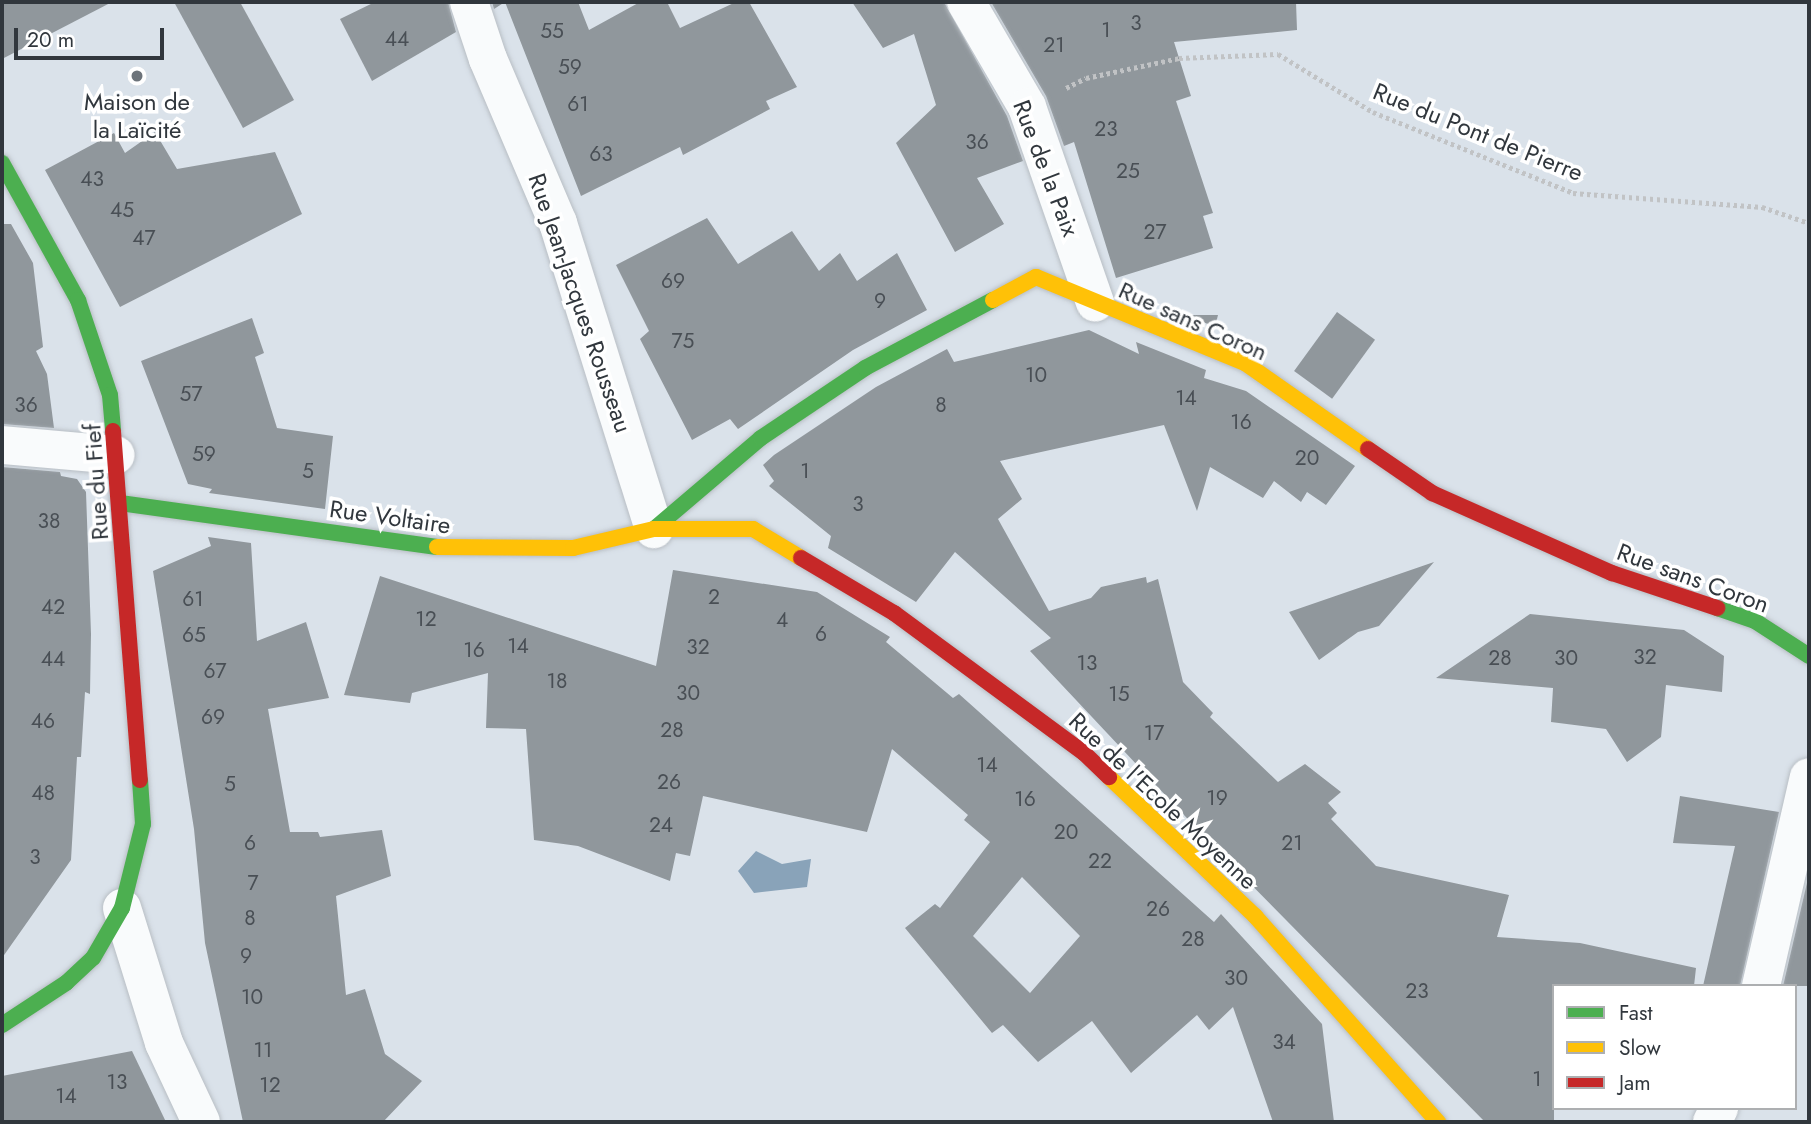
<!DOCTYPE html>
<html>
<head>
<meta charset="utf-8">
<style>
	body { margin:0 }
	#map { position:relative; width:1811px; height:1124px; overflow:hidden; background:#dae2ea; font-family:Jost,sans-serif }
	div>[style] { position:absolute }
	.water>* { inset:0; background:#89a3b9 }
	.building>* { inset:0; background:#90979c; transform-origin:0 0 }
	.path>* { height:4.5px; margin-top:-2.25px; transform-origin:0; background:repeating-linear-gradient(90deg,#c1c3c5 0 3.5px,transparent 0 7px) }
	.roads { filter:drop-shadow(0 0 2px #b8bec4) drop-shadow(0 0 2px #b8bec4) }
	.street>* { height:38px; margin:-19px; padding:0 19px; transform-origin:19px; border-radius:19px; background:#f9fbfc }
	.fast>* { height:16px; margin:-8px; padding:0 8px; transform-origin:8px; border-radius:8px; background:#4caf50 }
	.slow>* { height:16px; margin:-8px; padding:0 8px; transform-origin:8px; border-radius:8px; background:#ffc107 }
	.jam>* { height:16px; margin:-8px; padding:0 8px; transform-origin:8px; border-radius:8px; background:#c62828 }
	.dots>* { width:19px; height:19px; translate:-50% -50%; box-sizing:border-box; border:4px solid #fff; border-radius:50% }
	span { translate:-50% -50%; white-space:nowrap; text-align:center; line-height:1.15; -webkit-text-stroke:7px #fff; paint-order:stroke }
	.number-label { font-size:21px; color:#494f55 }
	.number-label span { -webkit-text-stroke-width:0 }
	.poi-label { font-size:24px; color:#31373d }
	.street-label { font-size:24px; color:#31373d }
	.frame { position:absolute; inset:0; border:4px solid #31373d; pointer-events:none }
	.legend { position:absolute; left:1552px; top:984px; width:245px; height:126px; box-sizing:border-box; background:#fff; border:2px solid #adafb1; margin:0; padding:9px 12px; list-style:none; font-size:21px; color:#31373d }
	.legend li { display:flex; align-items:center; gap:14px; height:35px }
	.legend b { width:35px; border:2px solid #adafb1 }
	.scale { position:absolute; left:14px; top:28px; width:150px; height:32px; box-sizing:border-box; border:4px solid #31373d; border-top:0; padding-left:9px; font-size:21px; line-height:24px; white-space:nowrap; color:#31373d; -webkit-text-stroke:5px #fff; paint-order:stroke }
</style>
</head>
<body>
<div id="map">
	<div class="water">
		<i style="clip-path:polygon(756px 851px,782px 864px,811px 859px,807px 887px,754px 893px,738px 871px)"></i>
	</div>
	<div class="building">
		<i style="clip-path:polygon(2px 2px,112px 2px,2px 59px)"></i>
		<i style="clip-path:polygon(174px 2px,240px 2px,294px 100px,243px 128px)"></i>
		<i style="clip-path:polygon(375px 2px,448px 2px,456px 32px,372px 81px,340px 19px)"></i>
		<i style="clip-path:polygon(492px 2px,578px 2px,589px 30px,640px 2px,667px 2px,680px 28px,736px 2px,749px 2px,797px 87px,766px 101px,770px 109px,683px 155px,680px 147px,581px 196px,505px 2px,494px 9px)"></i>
		<i style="clip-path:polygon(852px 2px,944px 2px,1007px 116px,1023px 161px,977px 178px,1004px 224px,955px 252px,896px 143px,936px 105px,914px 34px,883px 48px)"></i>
		<i style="clip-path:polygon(991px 2px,1296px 2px,1297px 30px,1174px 42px,1191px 96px,1176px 101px,1213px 213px,1203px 216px,1213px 248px,1116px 278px,1074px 142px,1064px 146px,1046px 96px)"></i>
		<i style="clip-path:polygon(155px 132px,177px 169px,275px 152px,302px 214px,120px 307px,45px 170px,114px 133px,125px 153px)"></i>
		<i style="clip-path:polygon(707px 218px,738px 264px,792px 231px,819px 271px,840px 253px,857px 281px,897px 253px,927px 310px,853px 350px,738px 429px,730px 419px,692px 440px,640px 339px,649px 331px,616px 265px)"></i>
		<i style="clip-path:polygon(2px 224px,11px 224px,33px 263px,43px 347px,36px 351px,47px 374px,54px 428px,2px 424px)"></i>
		<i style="left:1337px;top:312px;width:47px;height:73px;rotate:36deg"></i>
		<i style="clip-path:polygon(1186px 315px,1218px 315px,1215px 327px)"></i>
		<i style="clip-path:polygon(252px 318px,264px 353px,255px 357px,277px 428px,333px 436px,325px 509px,209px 493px,212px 489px,188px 484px,141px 361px)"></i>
		<i style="clip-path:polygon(1089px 330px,1139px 354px,1136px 342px,1206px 370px,1204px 378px,1246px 391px,1355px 466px,1326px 505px,1307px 492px,1301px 502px,1274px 481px,1263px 498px,1210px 467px,1197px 511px,1164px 425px,1000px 461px,1022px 499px,998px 519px,1049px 611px,1091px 598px,1101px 587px,1146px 577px,1147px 583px,1158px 579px,1183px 682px,1213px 713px,1210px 717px,1278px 782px,1305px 764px,1341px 792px,1328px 803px,1337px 813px,1331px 819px,1376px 866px,1509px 895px,1497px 937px,1580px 943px,1696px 968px,1694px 986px,1554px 986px,1554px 1122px,1485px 1122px,1215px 848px,1030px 651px,1051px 638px,955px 552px,916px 602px,828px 548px,831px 536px,769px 486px,774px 481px,763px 465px,774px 455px,876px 387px,947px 349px,954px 362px)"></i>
		<i style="clip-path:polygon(2px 467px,60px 472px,61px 476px,77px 479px,86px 492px,91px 634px,90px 694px,85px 692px,81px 757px,77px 757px,71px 860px,2px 958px)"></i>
		<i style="clip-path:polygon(208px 537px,251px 543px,257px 641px,306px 622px,329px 698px,268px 709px,290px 832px,318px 832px,320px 837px,382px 830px,391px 876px,336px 896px,346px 995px,365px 989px,385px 1054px,422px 1081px,383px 1122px,243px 1122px,205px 943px,194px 829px,153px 571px,211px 546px)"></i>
		<i style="clip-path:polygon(1434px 562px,1379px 626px,1358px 632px,1319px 660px,1289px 612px)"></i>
		<i style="clip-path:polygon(evenodd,673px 570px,817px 592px,890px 637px,886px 642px,953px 698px,959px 694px,1214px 922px,1221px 914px,1322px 1024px,1334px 1122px,1273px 1122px,1233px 1007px,1209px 1030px,1197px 1015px,1131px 1073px,1092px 1021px,1038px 1062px,1003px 1025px,992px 1033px,905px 928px,935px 904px,940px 908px,990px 842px,964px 820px,968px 815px,892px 749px,867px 832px,703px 796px,690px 856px,676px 853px,670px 881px,578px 846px,534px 840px,526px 729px,486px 728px,488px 673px,412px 693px,410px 703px,344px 695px,380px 576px,656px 666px,673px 570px,1022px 877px,1080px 936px,1030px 993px,973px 936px,1022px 877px)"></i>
		<i style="clip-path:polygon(1530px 614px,1684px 630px,1724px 656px,1722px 692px,1666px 685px,1661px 737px,1627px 762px,1606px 729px,1551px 722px,1553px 688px,1436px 678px)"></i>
		<i style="clip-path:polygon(1680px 796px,1779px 812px,1740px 986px,1703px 986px,1735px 846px,1673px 843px)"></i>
		<i style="clip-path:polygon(1809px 874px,1809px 986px,1783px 986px)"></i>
		<i style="clip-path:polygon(132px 1051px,166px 1122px,2px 1122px,2px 1076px)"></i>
	</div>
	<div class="path">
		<i style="left:1066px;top:88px;width:22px;rotate:-27deg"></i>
		<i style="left:1086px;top:78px;width:95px;rotate:-12.1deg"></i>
		<i style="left:1179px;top:58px;width:99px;rotate:-2.3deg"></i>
		<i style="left:1278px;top:54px;width:111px;rotate:31.4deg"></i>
		<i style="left:1373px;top:112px;width:216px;rotate:22deg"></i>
		<i style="left:1573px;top:193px;width:190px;rotate:4.2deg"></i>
		<i style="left:1762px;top:207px;width:50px;rotate:18.8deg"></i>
	</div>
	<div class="roads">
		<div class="street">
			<i style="left:469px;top:2px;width:60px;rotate:71.6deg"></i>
			<i style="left:488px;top:59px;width:178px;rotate:66.9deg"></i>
			<i style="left:558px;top:223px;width:321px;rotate:72.6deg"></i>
			<i style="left:966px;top:2px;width:121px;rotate:59.8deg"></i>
			<i style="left:1027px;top:107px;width:207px;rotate:70.8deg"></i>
			<i style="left:2px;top:445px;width:114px;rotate:5deg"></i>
			<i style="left:122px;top:908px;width:141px;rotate:72.7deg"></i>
			<i style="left:164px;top:1043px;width:87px;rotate:64.9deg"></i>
			<i style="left:1761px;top:986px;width:214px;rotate:-77.1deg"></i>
			<i style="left:1712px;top:1122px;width:16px;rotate:-63deg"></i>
		</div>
		<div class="fast">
			<i style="left:2px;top:163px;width:157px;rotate:61deg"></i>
			<i style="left:78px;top:300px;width:100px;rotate:71.4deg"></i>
			<i style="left:110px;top:395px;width:36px;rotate:85deg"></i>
			<i style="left:120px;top:503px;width:320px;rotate:7.9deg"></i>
			<i style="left:654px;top:529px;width:140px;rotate:-40.4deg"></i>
			<i style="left:761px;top:438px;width:125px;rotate:-33.9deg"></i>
			<i style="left:865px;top:368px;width:145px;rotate:-28deg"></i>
			<i style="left:1717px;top:608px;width:40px;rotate:18.9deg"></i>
			<i style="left:1755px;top:621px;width:64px;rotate:32.9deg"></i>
			<i style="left:2px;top:1025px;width:77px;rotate:-33.3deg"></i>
			<i style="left:66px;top:983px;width:37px;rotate:-43deg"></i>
			<i style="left:93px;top:958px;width:58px;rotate:-59.9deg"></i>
			<i style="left:122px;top:908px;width:87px;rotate:-76deg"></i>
			<i style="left:143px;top:824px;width:44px;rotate:-93.9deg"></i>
		</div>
		<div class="slow">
			<i style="left:993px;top:300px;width:49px;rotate:-28.1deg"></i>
			<i style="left:1036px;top:277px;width:226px;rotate:22.4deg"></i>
			<i style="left:1245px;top:363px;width:150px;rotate:35deg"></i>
			<i style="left:437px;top:547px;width:136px;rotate:0.4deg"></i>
			<i style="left:573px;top:548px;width:83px;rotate:-13.2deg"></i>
			<i style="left:654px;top:529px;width:99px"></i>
			<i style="left:753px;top:529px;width:56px;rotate:31.1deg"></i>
			<i style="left:1109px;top:777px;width:202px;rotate:43.6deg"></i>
			<i style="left:1255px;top:916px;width:276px;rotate:48.4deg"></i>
		</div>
		<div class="jam">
			<i style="left:113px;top:431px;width:350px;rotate:85.6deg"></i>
			<i style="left:1368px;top:449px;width:78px;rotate:34.5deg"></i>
			<i style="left:1432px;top:493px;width:197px;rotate:24deg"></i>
			<i style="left:1612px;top:573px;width:111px;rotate:18.4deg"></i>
			<i style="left:801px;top:558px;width:108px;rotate:30.6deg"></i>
			<i style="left:894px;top:613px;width:236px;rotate:36.4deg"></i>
			<i style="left:1084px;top:753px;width:35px;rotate:44deg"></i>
		</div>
	</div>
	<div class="dots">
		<i style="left:137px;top:76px;background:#6c737a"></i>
	</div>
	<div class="number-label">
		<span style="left:1136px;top:23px">3</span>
		<span style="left:1106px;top:30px">1</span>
		<span style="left:552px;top:31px">55</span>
		<span style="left:397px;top:39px">44</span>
		<span style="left:1054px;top:45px">21</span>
		<span style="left:570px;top:67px">59</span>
		<span style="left:578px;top:104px">61</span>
		<span style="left:1106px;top:129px">23</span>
		<span style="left:977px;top:142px">36</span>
		<span style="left:601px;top:154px">63</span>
		<span style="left:1128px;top:171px">25</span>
		<span style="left:92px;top:179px">43</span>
		<span style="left:122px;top:210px">45</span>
		<span style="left:1155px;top:232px">27</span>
		<span style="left:144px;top:238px">47</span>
		<span style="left:673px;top:281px">69</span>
		<span style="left:880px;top:301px">9</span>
		<span style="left:683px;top:341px">75</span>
		<span style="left:1036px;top:375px">10</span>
		<span style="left:191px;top:394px">57</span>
		<span style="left:1186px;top:398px">14</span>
		<span style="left:26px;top:405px">36</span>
		<span style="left:941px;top:405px">8</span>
		<span style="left:1241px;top:422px">16</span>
		<span style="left:204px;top:454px">59</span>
		<span style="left:1307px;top:458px">20</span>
		<span style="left:308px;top:471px">5</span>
		<span style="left:805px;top:471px">1</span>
		<span style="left:858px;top:504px">3</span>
		<span style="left:49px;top:521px">38</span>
		<span style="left:714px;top:597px">2</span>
		<span style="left:193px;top:599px">61</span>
		<span style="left:53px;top:607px">42</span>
		<span style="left:426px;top:619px">12</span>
		<span style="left:782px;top:620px">4</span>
		<span style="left:821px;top:634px">6</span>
		<span style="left:194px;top:635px">65</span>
		<span style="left:518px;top:646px">14</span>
		<span style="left:698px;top:647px">32</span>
		<span style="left:474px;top:650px">16</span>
		<span style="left:1645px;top:657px">32</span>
		<span style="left:1500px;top:658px">28</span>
		<span style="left:1566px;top:658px">30</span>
		<span style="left:53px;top:659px">44</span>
		<span style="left:1087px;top:663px">13</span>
		<span style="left:215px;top:671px">67</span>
		<span style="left:557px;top:681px">18</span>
		<span style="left:688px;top:693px">30</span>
		<span style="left:1119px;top:694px">15</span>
		<span style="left:213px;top:717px">69</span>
		<span style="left:43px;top:721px">46</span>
		<span style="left:672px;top:730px">28</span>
		<span style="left:1154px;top:733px">17</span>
		<span style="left:987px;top:765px">14</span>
		<span style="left:669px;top:782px">26</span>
		<span style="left:230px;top:784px">5</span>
		<span style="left:43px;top:793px">48</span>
		<span style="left:1217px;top:798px">19</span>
		<span style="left:1025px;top:799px">16</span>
		<span style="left:661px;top:825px">24</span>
		<span style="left:1066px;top:832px">20</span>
		<span style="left:250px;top:843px">6</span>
		<span style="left:1292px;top:843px">21</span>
		<span style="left:35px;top:857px">3</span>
		<span style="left:1100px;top:861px">22</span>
		<span style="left:253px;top:883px">7</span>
		<span style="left:1158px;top:909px">26</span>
		<span style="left:250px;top:918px">8</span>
		<span style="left:1193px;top:939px">28</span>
		<span style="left:246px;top:956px">9</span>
		<span style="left:1236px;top:978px">30</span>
		<span style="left:1417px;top:991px">23</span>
		<span style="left:252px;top:997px">10</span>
		<span style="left:1284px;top:1042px">34</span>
		<span style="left:263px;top:1050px">11</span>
		<span style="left:1537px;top:1079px">1</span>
		<span style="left:117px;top:1082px">13</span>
		<span style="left:270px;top:1085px">12</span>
		<span style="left:66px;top:1096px">14</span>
	</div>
	<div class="poi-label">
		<span style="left:137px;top:116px">Maison de<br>la Laïcité</span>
	</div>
	<div class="street-label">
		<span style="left:1478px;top:132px;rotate:22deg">Rue du Pont de Pierre</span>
		<span style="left:1046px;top:168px;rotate:69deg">Rue de la Paix</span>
		<span style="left:580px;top:303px;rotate:71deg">Rue Jean-Jacques Rousseau</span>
		<span style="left:1193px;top:321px;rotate:24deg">Rue sans Coron</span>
		<span style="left:96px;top:482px;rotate:-94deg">Rue du Fief</span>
		<span style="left:390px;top:517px;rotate:8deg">Rue Voltaire</span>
		<span style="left:1693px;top:578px;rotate:20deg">Rue sans Coron</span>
		<span style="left:1163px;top:801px;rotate:43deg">Rue de l'Ecole Moyenne</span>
	</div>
	<div class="frame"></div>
	<ul class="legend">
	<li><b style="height:9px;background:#4caf50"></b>Fast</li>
	<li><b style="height:9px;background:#ffc107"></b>Slow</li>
	<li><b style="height:9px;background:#c62828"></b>Jam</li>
	</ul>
	<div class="scale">20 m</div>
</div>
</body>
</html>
